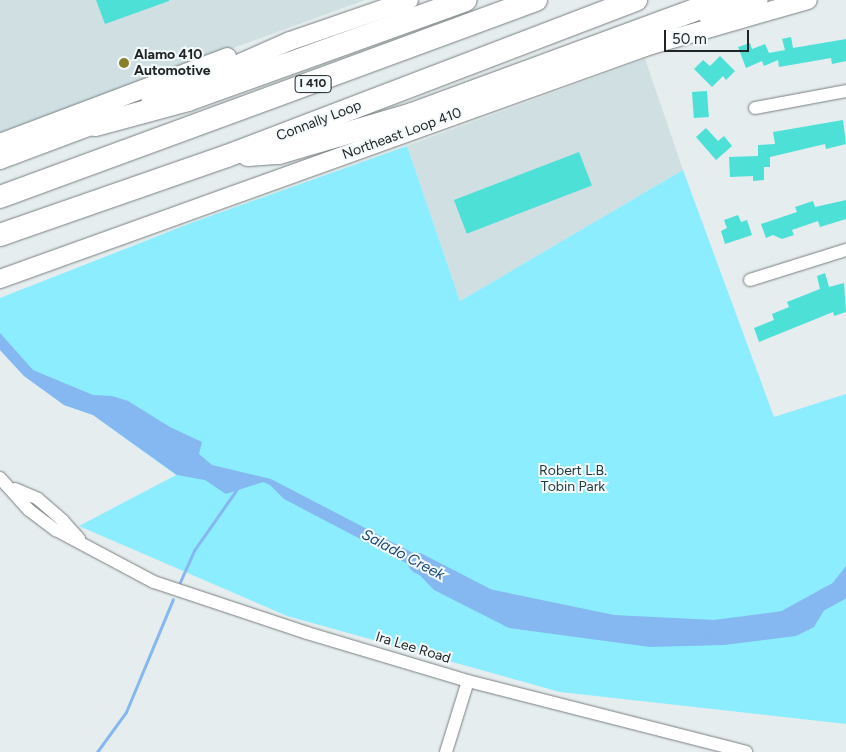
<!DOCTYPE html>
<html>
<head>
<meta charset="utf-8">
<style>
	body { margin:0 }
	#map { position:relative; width:846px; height:752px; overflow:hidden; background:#e5edee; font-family:Figtree,sans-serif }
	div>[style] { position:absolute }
	.built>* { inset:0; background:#cfdfe2 }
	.green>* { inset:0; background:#8cedff }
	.water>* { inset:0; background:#85b7f1 }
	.stream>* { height:3px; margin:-1.5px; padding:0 1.5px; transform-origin:1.5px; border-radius:1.5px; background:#85b7f1 }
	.river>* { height:20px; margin:-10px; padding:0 10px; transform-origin:10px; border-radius:10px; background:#85b7f1 }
	.building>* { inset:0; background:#4ce0d7; transform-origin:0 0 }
	.roads { filter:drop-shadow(0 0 1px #787f80) drop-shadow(0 0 1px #787f80) }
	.minor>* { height:12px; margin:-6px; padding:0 6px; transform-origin:6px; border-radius:6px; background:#fff }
	.secondary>* { height:18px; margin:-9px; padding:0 9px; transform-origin:9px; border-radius:9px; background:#fff }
	.motorway>* { height:22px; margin:-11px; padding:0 11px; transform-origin:11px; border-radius:11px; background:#fff }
	.dots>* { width:14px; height:14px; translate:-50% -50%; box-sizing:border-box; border:2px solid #f3fafb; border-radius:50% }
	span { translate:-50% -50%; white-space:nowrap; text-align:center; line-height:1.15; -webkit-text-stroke:4px #f3fafb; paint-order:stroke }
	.shield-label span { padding:1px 4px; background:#f3fafb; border:1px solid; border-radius:4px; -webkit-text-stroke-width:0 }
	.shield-label { font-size:12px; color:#212424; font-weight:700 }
	.poi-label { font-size:14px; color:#212424; font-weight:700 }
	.left { translate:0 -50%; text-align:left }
	.street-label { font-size:14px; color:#212424 }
	.park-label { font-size:14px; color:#223a3e }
	.water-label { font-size:15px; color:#194573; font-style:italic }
	.scale { position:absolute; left:664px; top:30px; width:85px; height:22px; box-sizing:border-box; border:2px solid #212424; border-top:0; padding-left:6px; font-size:15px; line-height:18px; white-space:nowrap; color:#212424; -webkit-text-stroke:4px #f3fafb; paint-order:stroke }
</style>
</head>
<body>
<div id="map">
	<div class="built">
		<i style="clip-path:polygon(0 0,365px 0,0 133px)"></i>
		<i style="clip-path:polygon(645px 59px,683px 170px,460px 301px,407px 146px)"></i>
	</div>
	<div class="green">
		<i style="clip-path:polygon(407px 146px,460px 301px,683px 170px,774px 417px,846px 394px,846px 724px,560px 692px,287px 616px,79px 526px,176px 475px,93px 415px,64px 405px,24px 376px,0 350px,0 298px,191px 223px)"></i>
	</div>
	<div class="water">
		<i style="clip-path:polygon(0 333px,33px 370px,93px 395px,112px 396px,128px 401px,170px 427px,202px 442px,199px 454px,212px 465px,271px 479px,415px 554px,475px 598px,528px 615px,574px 622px,607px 619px,677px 632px,703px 632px,789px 625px,805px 616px,812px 599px,820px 590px,832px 584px,846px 566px,846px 594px,841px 593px,837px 602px,826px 607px,814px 627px,796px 636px,724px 645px,650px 647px,509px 628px,434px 590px,410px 565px,284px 499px,270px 485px,263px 482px,226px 494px,205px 480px,177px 475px,93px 415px,64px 405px,24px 376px,0 350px)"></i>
	</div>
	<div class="stream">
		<i style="left:180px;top:582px;width:36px;rotate:-66deg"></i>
		<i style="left:195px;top:549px;width:73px;rotate:-55deg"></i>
		<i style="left:97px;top:752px;width:49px;rotate:-54.1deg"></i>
		<i style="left:126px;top:712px;width:122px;rotate:-67.4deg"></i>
	</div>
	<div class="river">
		<i style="left:418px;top:563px;width:79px;rotate:27.2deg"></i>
		<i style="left:488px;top:599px;width:128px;rotate:11.7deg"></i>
		<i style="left:613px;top:625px;width:102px;rotate:2.8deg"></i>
		<i style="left:715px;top:630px;width:70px;rotate:-7.4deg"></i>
		<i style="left:784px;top:621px;width:71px;rotate:-28.7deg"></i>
	</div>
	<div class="building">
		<i style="clip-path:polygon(96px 0,169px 0,169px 1px,105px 24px)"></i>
		<i style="clip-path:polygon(791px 37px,793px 48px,846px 39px,846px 61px,832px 64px,831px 58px,779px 67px,778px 60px,764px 66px,762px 61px,746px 68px,738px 47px,750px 43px,752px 49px,765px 44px,769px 53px,785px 50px,782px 39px)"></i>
		<i style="clip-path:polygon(720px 56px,735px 71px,726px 80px,723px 76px,712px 87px,694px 69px,703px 60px,710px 66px)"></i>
		<i style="left:707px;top:91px;width:26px;height:15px;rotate:86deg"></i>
		<i style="clip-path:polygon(843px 120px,846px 144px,826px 149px,825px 144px,770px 157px,770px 167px,764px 167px,764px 180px,753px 181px,753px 176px,730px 177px,729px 157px,758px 156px,758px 145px,775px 144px,773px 132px)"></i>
		<i style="clip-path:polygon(706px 128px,718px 141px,724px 136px,732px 146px,716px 160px,696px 137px)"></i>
		<i style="left:579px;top:152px;width:36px;height:134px;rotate:69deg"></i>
		<i style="clip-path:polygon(846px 200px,846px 219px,820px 227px,818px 221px,792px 230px,794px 235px,782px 239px,773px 235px,766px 238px,761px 224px,797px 212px,795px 207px,813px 201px,815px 207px)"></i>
		<i style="clip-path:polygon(738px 215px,741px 222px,747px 220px,752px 235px,725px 244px,721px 231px,727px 228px,724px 220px)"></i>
		<i style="clip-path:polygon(825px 273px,829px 287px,844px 283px,846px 312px,834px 316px,833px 312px,759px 342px,754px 328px,774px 320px,772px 314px,789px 307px,787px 302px,820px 289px,817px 276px)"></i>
	</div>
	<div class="roads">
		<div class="minor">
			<i style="left:755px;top:108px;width:93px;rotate:-10.6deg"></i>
			<i style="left:750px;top:280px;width:101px;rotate:-17.4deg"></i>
			<i style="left:0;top:478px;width:43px;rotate:47.8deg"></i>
			<i style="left:29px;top:510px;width:34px;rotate:37deg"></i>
			<i style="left:56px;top:530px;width:111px;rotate:28deg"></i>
			<i style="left:154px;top:582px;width:161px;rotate:18.4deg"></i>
			<i style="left:307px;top:633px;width:168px;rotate:16.6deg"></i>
			<i style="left:468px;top:681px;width:287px;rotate:14.3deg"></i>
			<i style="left:15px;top:489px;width:25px;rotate:23deg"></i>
			<i style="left:38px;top:499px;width:33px;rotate:41deg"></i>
			<i style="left:63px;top:521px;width:24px;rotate:48deg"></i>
			<i style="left:446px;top:752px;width:74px;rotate:-72.8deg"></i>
		</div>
		<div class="secondary">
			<i style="left:150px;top:103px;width:153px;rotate:-23.9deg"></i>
			<i style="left:290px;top:41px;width:126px;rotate:-19deg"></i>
			<i style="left:0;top:143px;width:243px;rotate:-20.7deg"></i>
			<i style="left:0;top:160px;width:114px;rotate:-20.5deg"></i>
			<i style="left:0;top:279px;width:692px;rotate:-19.77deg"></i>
			<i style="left:651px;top:45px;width:163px;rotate:-16deg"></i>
		</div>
		<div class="motorway">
			<i style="left:707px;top:12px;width:51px;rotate:-13.5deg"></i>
			<i style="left:95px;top:125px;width:96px;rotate:-15deg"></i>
			<i style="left:188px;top:100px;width:295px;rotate:-19.8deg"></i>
			<i style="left:248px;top:155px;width:31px;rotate:-4deg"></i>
			<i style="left:279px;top:153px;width:139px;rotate:-16.3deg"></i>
			<i style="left:412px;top:114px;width:330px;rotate:-20.2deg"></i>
			<i style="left:0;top:197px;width:571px;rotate:-20.18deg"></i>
			<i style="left:0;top:235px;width:240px;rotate:-19.2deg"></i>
			<i style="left:227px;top:156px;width:438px;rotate:-20.9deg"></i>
		</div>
	</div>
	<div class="dots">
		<i style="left:124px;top:63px;background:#888028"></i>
	</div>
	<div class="shield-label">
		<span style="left:313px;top:84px">I 410</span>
	</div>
	<div class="poi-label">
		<span class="left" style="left:134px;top:63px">Alamo 410<br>Automotive</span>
	</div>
	<div class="street-label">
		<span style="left:319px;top:121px;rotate:-21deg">Connally Loop</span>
		<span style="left:402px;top:134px;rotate:-20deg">Northeast Loop 410</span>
		<span style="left:413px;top:648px;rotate:17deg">Ira Lee Road</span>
	</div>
	<div class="park-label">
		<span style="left:573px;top:479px">Robert L.B.<br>Tobin Park</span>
	</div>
	<div class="water-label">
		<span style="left:403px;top:555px;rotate:28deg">Salado Creek</span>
	</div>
	<div class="scale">50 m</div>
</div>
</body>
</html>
